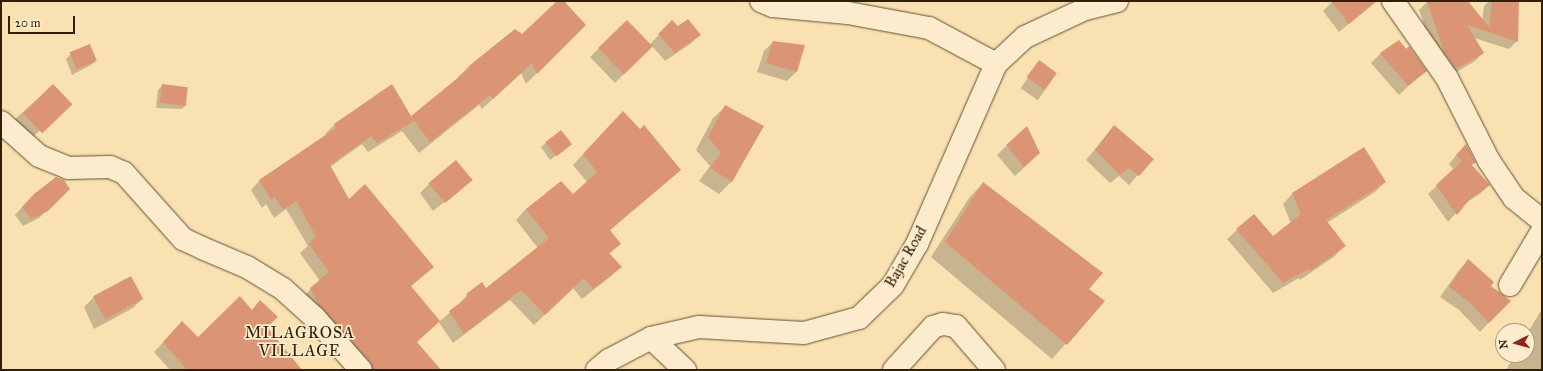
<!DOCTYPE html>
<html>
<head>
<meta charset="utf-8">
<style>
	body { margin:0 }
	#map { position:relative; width:1543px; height:371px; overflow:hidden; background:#fae1b2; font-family:"IM FELL Great Primer",serif }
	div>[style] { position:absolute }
	.shadow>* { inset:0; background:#0003; transform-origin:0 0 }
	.building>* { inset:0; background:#dc9574; transform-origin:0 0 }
	.roads { filter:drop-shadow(0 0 1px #645031) drop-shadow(0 0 1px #645031) }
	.street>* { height:22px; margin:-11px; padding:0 11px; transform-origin:11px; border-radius:11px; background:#fceccd }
	.secondary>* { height:22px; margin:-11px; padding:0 11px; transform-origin:11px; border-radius:11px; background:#fceccd }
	span { translate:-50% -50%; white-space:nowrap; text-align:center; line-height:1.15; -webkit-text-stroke:3.5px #fceccd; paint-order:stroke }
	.street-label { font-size:15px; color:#322006 }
	.neighbourhood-label { font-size:16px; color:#322006; letter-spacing:1px }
	.frame { position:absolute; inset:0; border:2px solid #322006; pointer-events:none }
	.north { position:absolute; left:1495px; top:323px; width:40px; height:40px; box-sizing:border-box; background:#fceccd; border:1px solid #ab9a7d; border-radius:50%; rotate:264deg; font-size:11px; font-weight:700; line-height:16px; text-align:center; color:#322006 }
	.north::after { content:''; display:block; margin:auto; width:14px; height:18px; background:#8f2418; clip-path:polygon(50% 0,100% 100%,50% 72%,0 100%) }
	.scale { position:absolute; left:8px; top:16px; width:67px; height:18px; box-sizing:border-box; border:2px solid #322006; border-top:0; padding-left:5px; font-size:12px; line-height:14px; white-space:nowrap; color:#322006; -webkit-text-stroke:3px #fceccd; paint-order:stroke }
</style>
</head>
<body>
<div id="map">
	<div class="shadow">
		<i style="clip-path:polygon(559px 1px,563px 1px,585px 25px,526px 84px,521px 73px,482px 109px,479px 105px,419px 153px,402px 131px,368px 152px,362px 144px,330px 167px,349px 200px,432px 267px,410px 287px,439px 322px,457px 306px,467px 295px,486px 289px,538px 248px,516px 220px,526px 209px,573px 196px,587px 182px,573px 165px,612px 123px,680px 170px,609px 231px,620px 244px,609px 254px,620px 267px,610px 277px,582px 299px,573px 288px,534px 325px,510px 300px,453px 343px,438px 321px,416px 342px,436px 370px,361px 370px,302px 297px,320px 281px,300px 253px,308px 246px,286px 209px,274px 218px,266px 204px,262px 208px,251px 190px,259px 181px,326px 135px,325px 134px,334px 125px,391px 86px,410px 118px,459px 79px,458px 77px,469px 66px,515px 30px,522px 35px)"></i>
		<i style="clip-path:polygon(1333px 1px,1376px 1px,1339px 32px,1323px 11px)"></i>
		<i style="clip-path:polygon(1428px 1px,1466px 1px,1482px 21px,1484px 6px,1489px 1px,1518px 1px,1517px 41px,1509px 49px,1474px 38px,1483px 53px,1475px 61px,1448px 77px,1436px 60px,1419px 10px)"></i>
		<i style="clip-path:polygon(627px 21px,650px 44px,672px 22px,678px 27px,700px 35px,690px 44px,665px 61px,652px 46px,615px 83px,590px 57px)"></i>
		<i style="clip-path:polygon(1399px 41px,1425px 70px,1399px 95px,1371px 63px,1380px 54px)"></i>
		<i style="clip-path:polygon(773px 42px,797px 71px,787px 81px,757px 72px,764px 51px)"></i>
		<i style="clip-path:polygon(71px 54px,96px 61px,91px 65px,72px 75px,66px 59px)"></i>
		<i style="left:1039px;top:62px;width:21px;height:32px;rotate:35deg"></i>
		<i style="left:53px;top:85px;width:25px;height:54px;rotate:48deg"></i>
		<i style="clip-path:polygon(163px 85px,187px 104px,182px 109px,156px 108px,158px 90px)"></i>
		<i style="clip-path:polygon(726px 106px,732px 181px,719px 194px,699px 181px,710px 166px,696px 150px,713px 118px)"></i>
		<i style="clip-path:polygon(1114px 126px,1152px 159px,1129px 185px,1119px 176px,1110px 183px,1086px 160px)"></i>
		<i style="clip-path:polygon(561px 131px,566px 148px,550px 160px,541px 147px)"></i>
		<i style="clip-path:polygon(1006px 146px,1030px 162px,1015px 176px,997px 155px)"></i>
		<i style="clip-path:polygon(1458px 153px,1475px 162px,1471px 166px,1489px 185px,1481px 193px,1463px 205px,1448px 222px,1428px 194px,1454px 170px,1449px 164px)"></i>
		<i style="clip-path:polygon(472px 180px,433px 211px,420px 193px,429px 184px)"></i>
		<i style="clip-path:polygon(1385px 182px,1375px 192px,1327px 223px,1344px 246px,1335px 256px,1300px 280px,1299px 278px,1273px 293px,1227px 239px,1237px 230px,1273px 237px,1291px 223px,1283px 204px,1292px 194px)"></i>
		<i style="clip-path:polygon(983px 183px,1088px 289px,1104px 301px,1052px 359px,931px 257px,969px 198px)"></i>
		<i style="clip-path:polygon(69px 189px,39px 218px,23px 226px,15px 215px,26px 203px)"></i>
		<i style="clip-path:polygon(1468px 261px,1490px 286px,1509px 301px,1480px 332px,1459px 310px,1440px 297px,1459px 270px)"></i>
		<i style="clip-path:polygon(130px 277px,142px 299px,133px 308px,94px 329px,84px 307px,93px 298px)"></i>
		<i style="clip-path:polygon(261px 301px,266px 327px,291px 370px,170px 370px,154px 352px,173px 332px,198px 338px,251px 311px)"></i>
		<i style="clip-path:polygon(1542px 309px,1542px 370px,1506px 370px,1515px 355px,1527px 355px,1527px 334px)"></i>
	</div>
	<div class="building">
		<i style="clip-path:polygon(557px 1px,564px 1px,586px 25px,537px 74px,532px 63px,493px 99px,490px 95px,430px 142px,411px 116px,470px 68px,469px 66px,515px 29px,522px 34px)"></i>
		<i style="clip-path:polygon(1331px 1px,1377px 1px,1349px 24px)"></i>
		<i style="clip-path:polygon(1427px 1px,1468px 1px,1489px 27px,1492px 1px,1519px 1px,1518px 42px,1467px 25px,1484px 53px,1456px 69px,1444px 52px)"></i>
		<i style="clip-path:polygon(688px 19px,701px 35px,675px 53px,658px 34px,672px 20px,678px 26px)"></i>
		<i style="left:627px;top:20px;width:37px;height:40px;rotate:46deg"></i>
		<i style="clip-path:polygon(1399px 40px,1406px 49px,1409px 46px,1427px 71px,1408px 86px,1380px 53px)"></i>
		<i style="clip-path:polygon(773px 41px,805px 45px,797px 72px,766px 63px)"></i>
		<i style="left:90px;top:44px;width:18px;height:22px;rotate:68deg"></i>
		<i style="left:1039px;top:60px;width:22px;height:21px;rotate:36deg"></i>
		<i style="left:53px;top:84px;width:28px;height:42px;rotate:46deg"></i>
		<i style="left:162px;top:84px;width:26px;height:19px;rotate:7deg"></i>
		<i style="clip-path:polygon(392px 84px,414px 121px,377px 143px,371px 136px,330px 165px,349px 199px,365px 184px,434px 267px,411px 286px,440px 321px,417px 342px,441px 370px,373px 370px,370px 362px,318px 304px,310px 288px,329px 272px,309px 244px,316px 236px,296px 201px,283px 210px,275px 197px,271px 200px,259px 180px,336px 128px,334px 124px)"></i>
		<i style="clip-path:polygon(725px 105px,764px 126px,732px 182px,710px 168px,721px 153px,708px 137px)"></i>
		<i style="clip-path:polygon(623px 111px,640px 129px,644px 125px,681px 170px,610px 230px,621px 244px,609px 253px,622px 267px,593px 289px,584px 278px,545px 315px,521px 290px,464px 334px,449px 311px,468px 297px,466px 294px,482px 282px,486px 288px,549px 238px,526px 209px,561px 181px,573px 194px,597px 172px,583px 154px)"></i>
		<i style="clip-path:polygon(1114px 125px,1154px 159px,1139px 176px,1129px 168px,1120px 175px,1095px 150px)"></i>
		<i style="clip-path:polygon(1027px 126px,1040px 153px,1024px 167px,1006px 145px)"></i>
		<i style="left:561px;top:130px;width:18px;height:20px;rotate:52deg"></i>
		<i style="clip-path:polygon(1466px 144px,1476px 163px,1471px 164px,1490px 185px,1469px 200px,1457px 215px,1436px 185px,1462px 161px,1456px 155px)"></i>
		<i style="clip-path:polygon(1364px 147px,1386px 182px,1326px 220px,1346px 246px,1310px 271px,1309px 269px,1283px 283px,1236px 229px,1254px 214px,1273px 236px,1301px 214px,1292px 193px)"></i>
		<i style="left:456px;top:160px;width:26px;height:36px;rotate:50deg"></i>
		<i style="clip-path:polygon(56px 177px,64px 180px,70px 189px,48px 211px,31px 219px,22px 207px,34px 194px)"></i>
		<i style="clip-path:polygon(983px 182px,1103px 273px,1089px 289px,1105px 301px,1067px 345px,945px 242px)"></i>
		<i style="clip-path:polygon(1468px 259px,1494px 282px,1491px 286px,1511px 301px,1489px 323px,1468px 301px,1449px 287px)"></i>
		<i style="left:131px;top:276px;width:26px;height:43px;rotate:62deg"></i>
		<i style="clip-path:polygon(240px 296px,252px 310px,260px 300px,278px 317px,267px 327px,302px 370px,187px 370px,163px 342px,182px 321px,198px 337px)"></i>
	</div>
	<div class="roads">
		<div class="street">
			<i style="left:761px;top:1px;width:13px;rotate:23deg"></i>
			<i style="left:773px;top:6px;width:75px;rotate:5.3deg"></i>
			<i style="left:848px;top:13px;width:82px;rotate:10.5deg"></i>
			<i style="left:929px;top:28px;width:76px;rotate:28.2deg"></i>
			<i style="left:1393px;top:1px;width:94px;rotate:55deg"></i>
			<i style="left:1447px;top:78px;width:93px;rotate:63.2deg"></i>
			<i style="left:1489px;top:161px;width:45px;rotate:56deg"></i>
			<i style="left:1514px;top:198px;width:36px;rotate:39deg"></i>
			<i style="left:1px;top:122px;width:51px;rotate:41.8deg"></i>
			<i style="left:39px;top:156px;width:31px;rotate:22deg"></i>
			<i style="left:68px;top:168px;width:42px;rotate:-1.4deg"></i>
			<i style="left:110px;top:167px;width:15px;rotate:23deg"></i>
			<i style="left:124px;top:173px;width:89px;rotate:48.2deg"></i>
			<i style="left:183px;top:239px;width:21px;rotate:25deg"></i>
			<i style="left:202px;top:248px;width:49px;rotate:22.9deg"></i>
			<i style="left:247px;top:267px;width:42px;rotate:31.4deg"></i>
			<i style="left:283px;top:289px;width:43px;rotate:42.2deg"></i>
			<i style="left:315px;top:318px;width:69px;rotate:48.5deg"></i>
			<i style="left:1510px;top:285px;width:63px;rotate:-59.3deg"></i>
			<i style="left:651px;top:338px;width:47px;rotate:43.3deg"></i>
			<i style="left:894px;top:370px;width:58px;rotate:-47.8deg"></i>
			<i style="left:933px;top:327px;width:10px;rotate:-17deg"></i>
			<i style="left:943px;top:324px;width:13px;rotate:9deg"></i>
			<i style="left:956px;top:326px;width:58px;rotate:49.2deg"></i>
		</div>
		<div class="secondary">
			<i style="left:597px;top:370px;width:16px;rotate:-40deg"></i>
			<i style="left:609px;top:360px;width:47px;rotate:-27.6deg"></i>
			<i style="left:651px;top:338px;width:49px;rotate:-12.9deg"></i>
			<i style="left:699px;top:327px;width:105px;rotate:3.3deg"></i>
			<i style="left:804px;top:333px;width:57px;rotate:-15.3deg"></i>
			<i style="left:859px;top:318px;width:47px;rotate:-44.1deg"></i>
			<i style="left:893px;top:285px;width:48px;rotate:-59.7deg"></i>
			<i style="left:917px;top:244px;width:197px;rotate:-66.3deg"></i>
			<i style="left:996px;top:64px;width:40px;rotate:-43deg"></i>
			<i style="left:1025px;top:37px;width:66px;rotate:-25deg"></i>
			<i style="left:1085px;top:9px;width:33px;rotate:-14deg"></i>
		</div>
	</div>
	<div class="street-label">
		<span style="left:906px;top:257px;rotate:-60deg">Bajac Road</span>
	</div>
	<div class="neighbourhood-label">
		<span style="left:300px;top:342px">MILAGROSA<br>VILLAGE</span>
	</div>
	<div class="frame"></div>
	<div class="north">N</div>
	<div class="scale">20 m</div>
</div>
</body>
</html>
